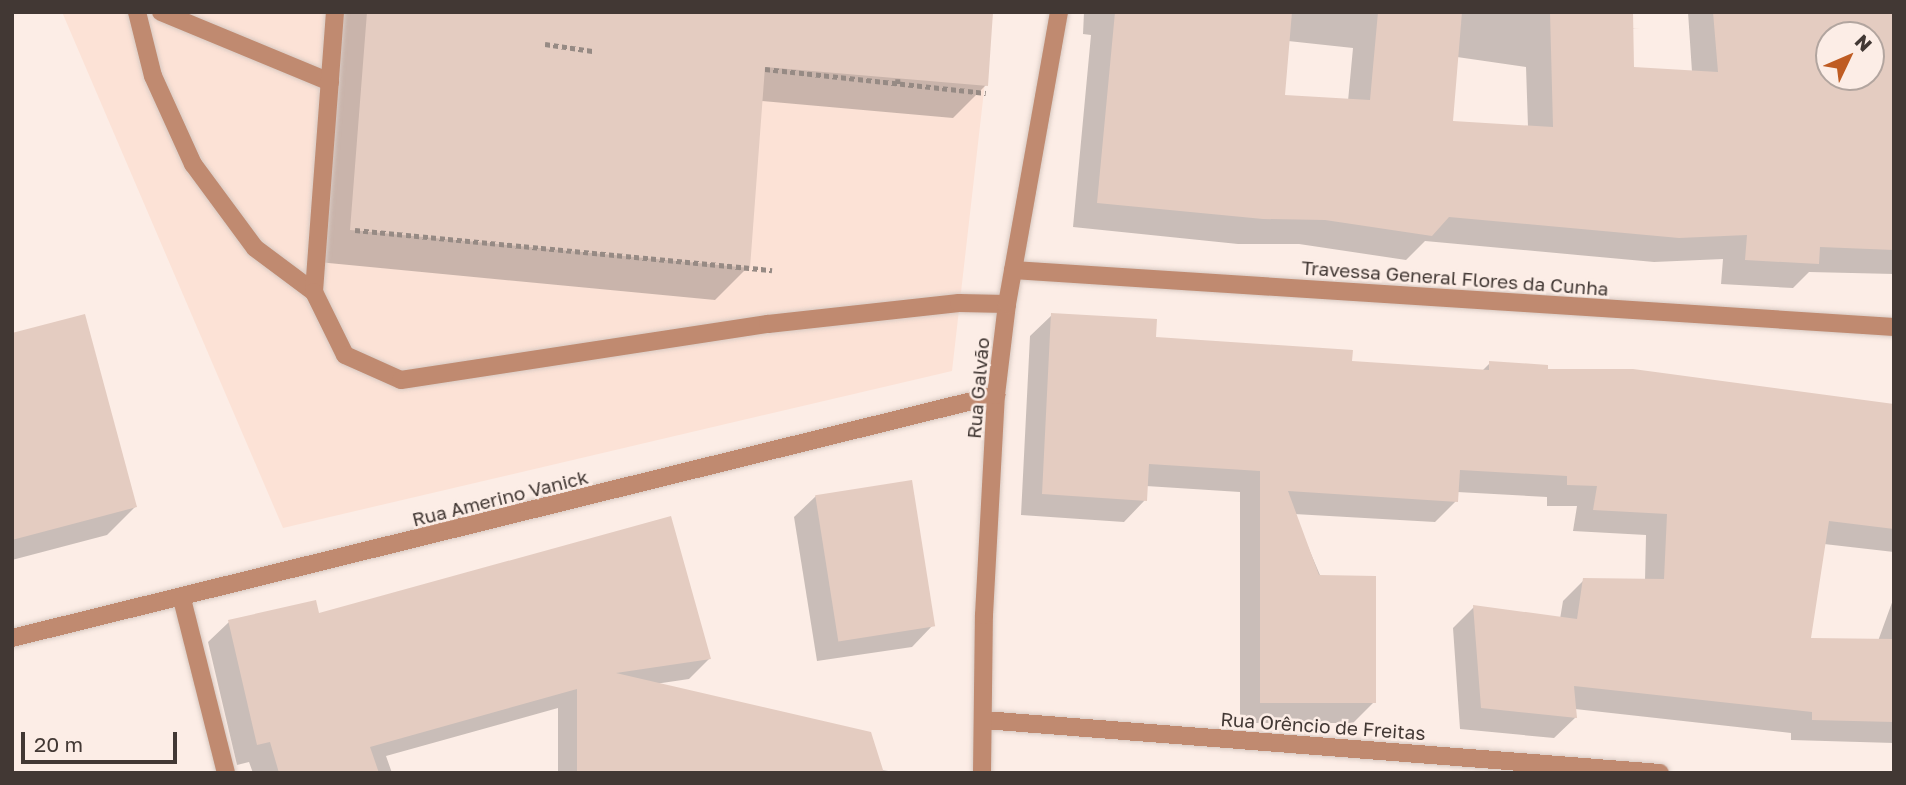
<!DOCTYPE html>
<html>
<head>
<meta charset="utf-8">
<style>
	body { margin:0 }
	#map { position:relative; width:1906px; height:785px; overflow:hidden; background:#fcede6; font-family:"Golos Text",sans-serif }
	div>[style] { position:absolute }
	.built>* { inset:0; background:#fce2d6 }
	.shadow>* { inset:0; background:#0003 }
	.building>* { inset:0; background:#e4ccc1; transform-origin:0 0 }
	.path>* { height:4.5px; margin-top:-2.25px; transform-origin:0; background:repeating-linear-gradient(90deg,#968a84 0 5px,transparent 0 8.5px) }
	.roads { filter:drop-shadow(0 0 2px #d7c9c2) drop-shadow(0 0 2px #d7c9c2) }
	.minor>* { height:18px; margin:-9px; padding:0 9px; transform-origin:9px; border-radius:9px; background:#c08a70 }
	span { translate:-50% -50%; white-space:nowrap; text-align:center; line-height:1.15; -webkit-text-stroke:5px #fcede6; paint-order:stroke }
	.street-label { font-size:19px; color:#423834 }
	.frame { position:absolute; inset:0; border:14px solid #423834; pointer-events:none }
	.north { position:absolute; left:1815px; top:21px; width:70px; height:70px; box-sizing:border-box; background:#fcede6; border:2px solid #b2a59f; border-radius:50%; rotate:46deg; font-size:19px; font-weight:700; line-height:28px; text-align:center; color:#423834 }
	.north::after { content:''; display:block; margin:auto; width:24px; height:32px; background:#bf5c23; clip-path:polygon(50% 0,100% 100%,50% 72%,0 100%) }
	.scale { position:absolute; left:21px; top:732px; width:156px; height:32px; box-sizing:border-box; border:4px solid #423834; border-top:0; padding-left:9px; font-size:21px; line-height:24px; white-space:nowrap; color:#423834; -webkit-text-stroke:5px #fcede6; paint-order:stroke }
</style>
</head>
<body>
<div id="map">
	<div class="built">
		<i style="clip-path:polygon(62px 12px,993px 12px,952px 371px,283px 528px)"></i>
	</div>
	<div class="shadow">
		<i style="clip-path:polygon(337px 12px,991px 12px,986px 85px,953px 118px,761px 101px,748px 267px,715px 300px,318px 262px)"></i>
		<i style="clip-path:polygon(evenodd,1084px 12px,1631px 12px,1632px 69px,1692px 72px,1688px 12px,1894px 12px,1894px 274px,1809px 272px,1793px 288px,1721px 284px,1723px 259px,1654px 262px,1425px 241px,1406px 260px,1299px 244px,1238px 244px,1073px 227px,1091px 35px,1083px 34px,1084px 12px,1829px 35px,1871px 35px,1871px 77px,1829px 77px,1829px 35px,1084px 12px,1288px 41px,1353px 48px,1348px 101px,1284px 97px,1288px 41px,1084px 12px,1457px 57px,1526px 67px,1528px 127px,1451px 122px,1457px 57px)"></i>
		<i style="clip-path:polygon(1052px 315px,1154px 339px,1350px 363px,1482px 371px,1490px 363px,1894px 405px,1894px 552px,1824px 544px,1809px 640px,1878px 641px,1894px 597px,1894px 743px,1791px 740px,1791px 733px,1575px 709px,1576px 717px,1554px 738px,1460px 729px,1453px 628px,1474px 607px,1560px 619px,1563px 601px,1584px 580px,1645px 580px,1646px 535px,1573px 531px,1577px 506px,1547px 506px,1547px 497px,1457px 492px,1456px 501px,1435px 522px,1294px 514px,1374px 702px,1353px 723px,1240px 723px,1240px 492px,1146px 486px,1145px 500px,1124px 522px,1021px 515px,1030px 336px)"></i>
		<i style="clip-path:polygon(12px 335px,135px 507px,107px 535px,12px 560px)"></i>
		<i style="clip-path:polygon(816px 496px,933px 625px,912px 647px,817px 661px,794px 517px)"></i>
		<i style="clip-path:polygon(317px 615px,709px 659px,689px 679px,655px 684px,881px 770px,903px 773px,558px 773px,558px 708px,386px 756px,392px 773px,253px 773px,249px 762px,237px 765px,208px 642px,229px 622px)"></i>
	</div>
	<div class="building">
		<i style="clip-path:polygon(367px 12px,993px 12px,988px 86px,765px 67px,750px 268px,350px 230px)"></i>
		<i style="clip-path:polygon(evenodd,1115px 12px,1292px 12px,1285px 95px,1370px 100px,1378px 12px,1462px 12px,1453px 121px,1553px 127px,1550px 12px,1633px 12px,1634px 67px,1718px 72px,1713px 12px,1894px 12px,1894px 250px,1820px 247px,1819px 264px,1745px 260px,1747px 235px,1679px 238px,1449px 217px,1432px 236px,1325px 220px,1263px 219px,1097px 203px,1115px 12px,1829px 35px,1871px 35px,1871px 77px,1829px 77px,1829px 35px)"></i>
		<i style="clip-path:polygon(1051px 313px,1157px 319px,1156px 337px,1353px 350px,1352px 361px,1489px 370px,1489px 361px,1548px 365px,1548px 369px,1633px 369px,1894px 404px,1894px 529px,1829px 521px,1811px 638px,1894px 639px,1894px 722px,1812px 720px,1812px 712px,1574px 686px,1577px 718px,1481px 708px,1473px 605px,1577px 619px,1583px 578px,1664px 579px,1667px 514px,1593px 510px,1597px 486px,1567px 485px,1567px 476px,1460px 470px,1458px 502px,1288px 491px,1319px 575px,1376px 576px,1376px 703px,1260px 703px,1260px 471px,1149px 464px,1147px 501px,1042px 494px)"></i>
		<i style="clip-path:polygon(85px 314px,137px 507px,12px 540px,12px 333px)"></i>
		<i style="left:912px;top:480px;width:148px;height:98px;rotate:81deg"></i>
		<i style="clip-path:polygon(671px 516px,711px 659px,616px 673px,871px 732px,884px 773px,577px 773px,577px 689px,370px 747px,379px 773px,279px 773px,270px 742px,257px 745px,228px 620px,316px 600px,319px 613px)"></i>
	</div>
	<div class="path">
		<i style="left:545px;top:44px;width:48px;rotate:8.5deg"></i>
		<i style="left:765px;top:69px;width:222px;rotate:6.2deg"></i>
		<i style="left:898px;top:79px;width:7px;rotate:90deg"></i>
		<i style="left:355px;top:230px;width:419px;rotate:5.5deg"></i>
	</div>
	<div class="roads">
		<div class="minor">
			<i style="left:137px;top:12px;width:66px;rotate:76deg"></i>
			<i style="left:153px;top:76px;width:97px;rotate:65.6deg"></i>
			<i style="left:193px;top:164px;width:104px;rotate:53.6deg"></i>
			<i style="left:255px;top:248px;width:74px;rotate:36.7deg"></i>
			<i style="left:161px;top:12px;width:183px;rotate:22.5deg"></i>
			<i style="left:335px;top:12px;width:281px;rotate:94.3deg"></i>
			<i style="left:314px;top:292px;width:70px;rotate:63.8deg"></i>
			<i style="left:345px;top:355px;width:61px;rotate:24.1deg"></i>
			<i style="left:401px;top:380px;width:371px;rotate:-8.7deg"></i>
			<i style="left:768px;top:324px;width:192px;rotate:-6.3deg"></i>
			<i style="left:959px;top:303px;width:48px;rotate:1.2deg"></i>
			<i style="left:1013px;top:270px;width:883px;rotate:3.7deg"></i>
			<i style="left:182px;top:599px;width:179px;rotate:75.8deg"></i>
			<i style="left:12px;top:638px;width:1014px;rotate:-13.87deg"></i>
			<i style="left:984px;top:720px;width:678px;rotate:4.48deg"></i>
			<i style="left:982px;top:773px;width:158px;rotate:-89.3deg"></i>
			<i style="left:984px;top:615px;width:220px;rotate:-86.9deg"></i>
			<i style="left:996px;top:395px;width:92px;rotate:-83.1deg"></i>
			<i style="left:1007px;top:304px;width:297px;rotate:-79.9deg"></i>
		</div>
	</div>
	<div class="street-label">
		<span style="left:1455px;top:278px;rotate:4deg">Travessa General Flores da Cunha</span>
		<span style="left:978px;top:388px;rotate:-85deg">Rua Galvão</span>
		<span style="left:500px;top:498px;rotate:-14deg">Rua Amerino Vanick</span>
		<span style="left:1323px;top:726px;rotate:4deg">Rua Orêncio de Freitas</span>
	</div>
	<div class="frame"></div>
	<div class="north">N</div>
	<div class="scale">20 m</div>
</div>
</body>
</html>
